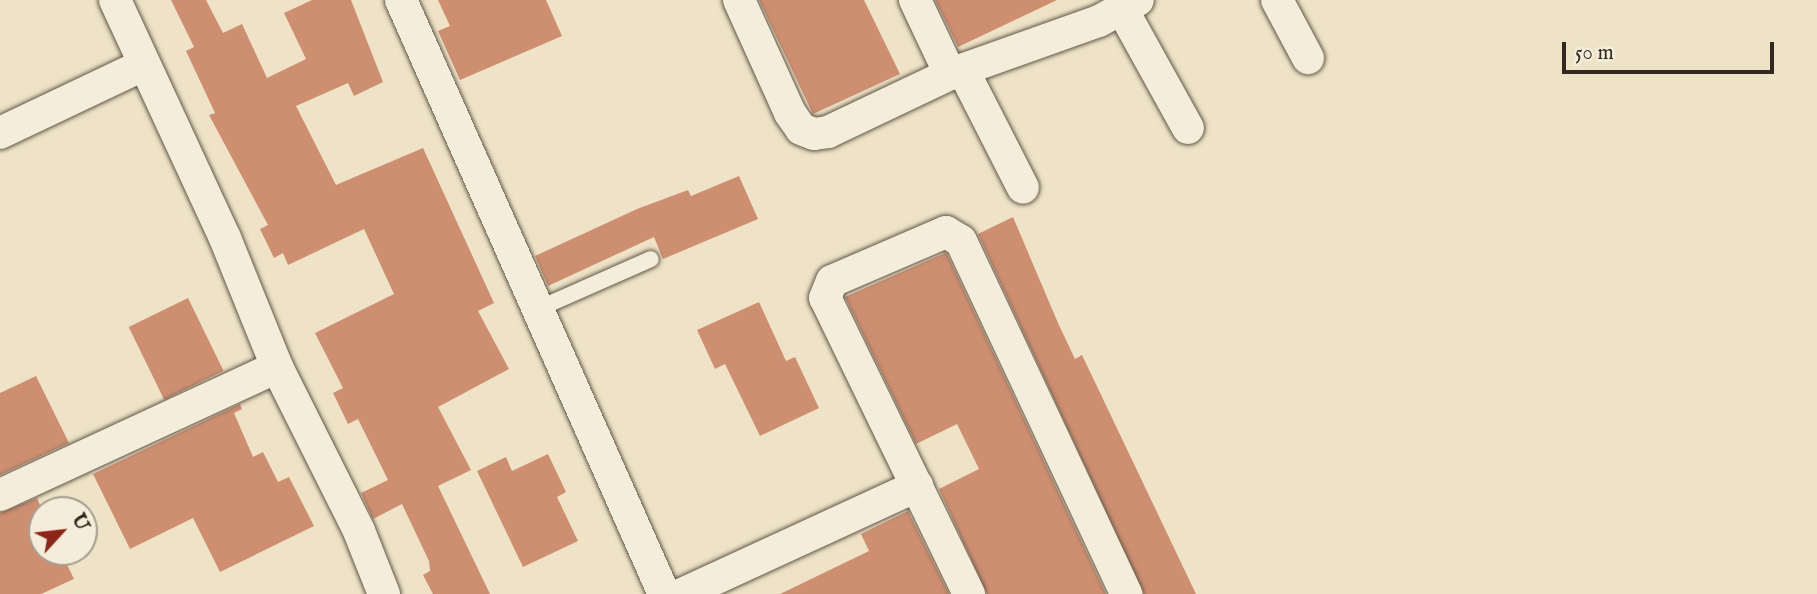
<!DOCTYPE html>
<html>
<head>
<meta charset="utf-8">
<style>
	body { margin:0 }
	#map { position:relative; width:1817px; height:594px; overflow:hidden; background:#eee3c6; font-family:"IM FELL English",serif }
	div>[style] { position:absolute }
	.building>* { inset:0; background:#ce8f71; transform-origin:0 0 }
	.roads { filter:drop-shadow(0 0 2px #615749) drop-shadow(0 0 2px #615749) }
	.lane>* { height:16px; margin:-8px; padding:0 8px; transform-origin:8px; border-radius:8px; background:#f4edda }
	.street>* { height:32px; margin:-16px; padding:0 16px; transform-origin:16px; border-radius:16px; background:#f4edda }
	span { translate:-50% -50%; white-space:nowrap; text-align:center; line-height:1.15; -webkit-text-stroke:6px #f4edda; paint-order:stroke }
	.north { position:absolute; left:28px; top:496px; width:70px; height:70px; box-sizing:border-box; background:#f4edda; border:2px solid #a69e8f; border-radius:50%; rotate:63deg; font-size:19px; font-weight:700; line-height:28px; text-align:center; color:#32281f }
	.north::after { content:''; display:block; margin:auto; width:24px; height:32px; background:#8f2418; clip-path:polygon(50% 0,100% 100%,50% 72%,0 100%) }
	.scale { position:absolute; left:1562px; top:42px; width:212px; height:32px; box-sizing:border-box; border:4px solid #32281f; border-top:0; padding-left:9px; font-size:21px; line-height:24px; white-space:nowrap; color:#32281f; -webkit-text-stroke:5px #f4edda; paint-order:stroke }
</style>
</head>
<body>
<div id="map">
	<div class="building">
		<i style="clip-path:polygon(171px 0,206px 0,223px 33px,242px 24px,267px 78px,306px 59px,284px 13px,312px 0,351px 0,383px 82px,354px 96px,348px 83px,296px 106px,336px 185px,423px 148px,494px 303px,478px 311px,509px 369px,438px 407px,471px 470px,438px 486px,490px 594px,433px 594px,423px 575px,430px 571px,429px 561px,402px 504px,373px 519px,361px 493px,388px 480px,358px 419px,348px 424px,333px 393px,343px 388px,315px 333px,394px 294px,364px 229px,288px 265px,283px 253px,274px 258px,260px 229px,268px 225px,209px 115px,215px 113px,186px 51px,194px 47px)"></i>
		<i style="clip-path:polygon(438px 0,546px 0,562px 36px,460px 80px,438px 31px,450px 26px)"></i>
		<i style="clip-path:polygon(759px 0,864px 0,900px 74px,813px 114px)"></i>
		<i style="clip-path:polygon(935px 0,1057px 0,958px 47px)"></i>
		<i style="clip-path:polygon(739px 176px,758px 219px,663px 259px,654px 237px,548px 286px,535px 256px,637px 209px,688px 190px,691px 196px)"></i>
		<i style="clip-path:polygon(1013px 217px,1058px 323px,1075px 359px,1082px 355px,1196px 594px,1144px 594px,978px 234px)"></i>
		<i style="clip-path:polygon(945px 253px,947px 254px,1106px 594px,987px 594px,939px 489px,979px 469px,957px 424px,916px 444px,845px 297px)"></i>
		<i style="left:188px;top:298px;width:81px;height:66px;rotate:64deg"></i>
		<i style="clip-path:polygon(759px 302px,786px 361px,795px 357px,819px 408px,760px 436px,725px 364px,715px 369px,697px 330px)"></i>
		<i style="clip-path:polygon(36px 376px,69px 443px,0 475px,0 393px)"></i>
		<i style="clip-path:polygon(240px 404px,242px 409px,234px 413px,253px 457px,263px 452px,278px 482px,289px 477px,314px 526px,220px 572px,193px 518px,130px 549px,93px 474px)"></i>
		<i style="clip-path:polygon(548px 454px,566px 492px,557px 497px,578px 541px,523px 567px,477px 471px,506px 457px,512px 471px)"></i>
		<i style="clip-path:polygon(37px 498px,42px 510px,42px 552px,61px 552px,74px 579px,41px 594px,0 594px,0 513px)"></i>
		<i style="clip-path:polygon(908px 511px,949px 594px,780px 594px,869px 551px,861px 534px)"></i>
	</div>
	<div class="roads">
		<div class="lane">
			<i style="left:540px;top:308px;width:121px;rotate:-23.8deg"></i>
		</div>
		<div class="street">
			<i style="left:115px;top:0;width:262px;rotate:65.2deg"></i>
			<i style="left:225px;top:238px;width:139px;rotate:68deg"></i>
			<i style="left:277px;top:367px;width:183px;rotate:63.4deg"></i>
			<i style="left:359px;top:531px;width:68px;rotate:68.4deg"></i>
			<i style="left:401px;top:0;width:650px;rotate:66.12deg"></i>
			<i style="left:739px;top:0;width:124px;rotate:65.7deg"></i>
			<i style="left:790px;top:113px;width:19px;rotate:55deg"></i>
			<i style="left:801px;top:129px;width:14px;rotate:21deg"></i>
			<i style="left:814px;top:134px;width:14px;rotate:-8deg"></i>
			<i style="left:828px;top:132px;width:135px;rotate:-25.4deg"></i>
			<i style="left:950px;top:74px;width:158px;rotate:-19.6deg"></i>
			<i style="left:1099px;top:21px;width:44px;rotate:-28.3deg"></i>
			<i style="left:915px;top:0;width:82px;rotate:64.7deg"></i>
			<i style="left:1277px;top:0;width:66px;rotate:61.9deg"></i>
			<i style="left:1122px;top:9px;width:136px;rotate:61deg"></i>
			<i style="left:963px;top:70px;width:132px;rotate:63deg"></i>
			<i style="left:0;top:133px;width:158px;rotate:-25.4deg"></i>
			<i style="left:0;top:495px;width:305px;rotate:-24.8deg"></i>
			<i style="left:682px;top:594px;width:259px;rotate:-24.7deg"></i>
			<i style="left:969px;top:594px;width:329px;rotate:-115.9deg"></i>
			<i style="left:825px;top:298px;width:18px;rotate:-68deg"></i>
			<i style="left:832px;top:281px;width:124px;rotate:-23.3deg"></i>
			<i style="left:946px;top:232px;width:17px;rotate:31deg"></i>
			<i style="left:961px;top:241px;width:390px;rotate:64.9deg"></i>
		</div>
	</div>
	<div class="north">U</div>
	<div class="scale">50 m</div>
</div>
</body>
</html>
